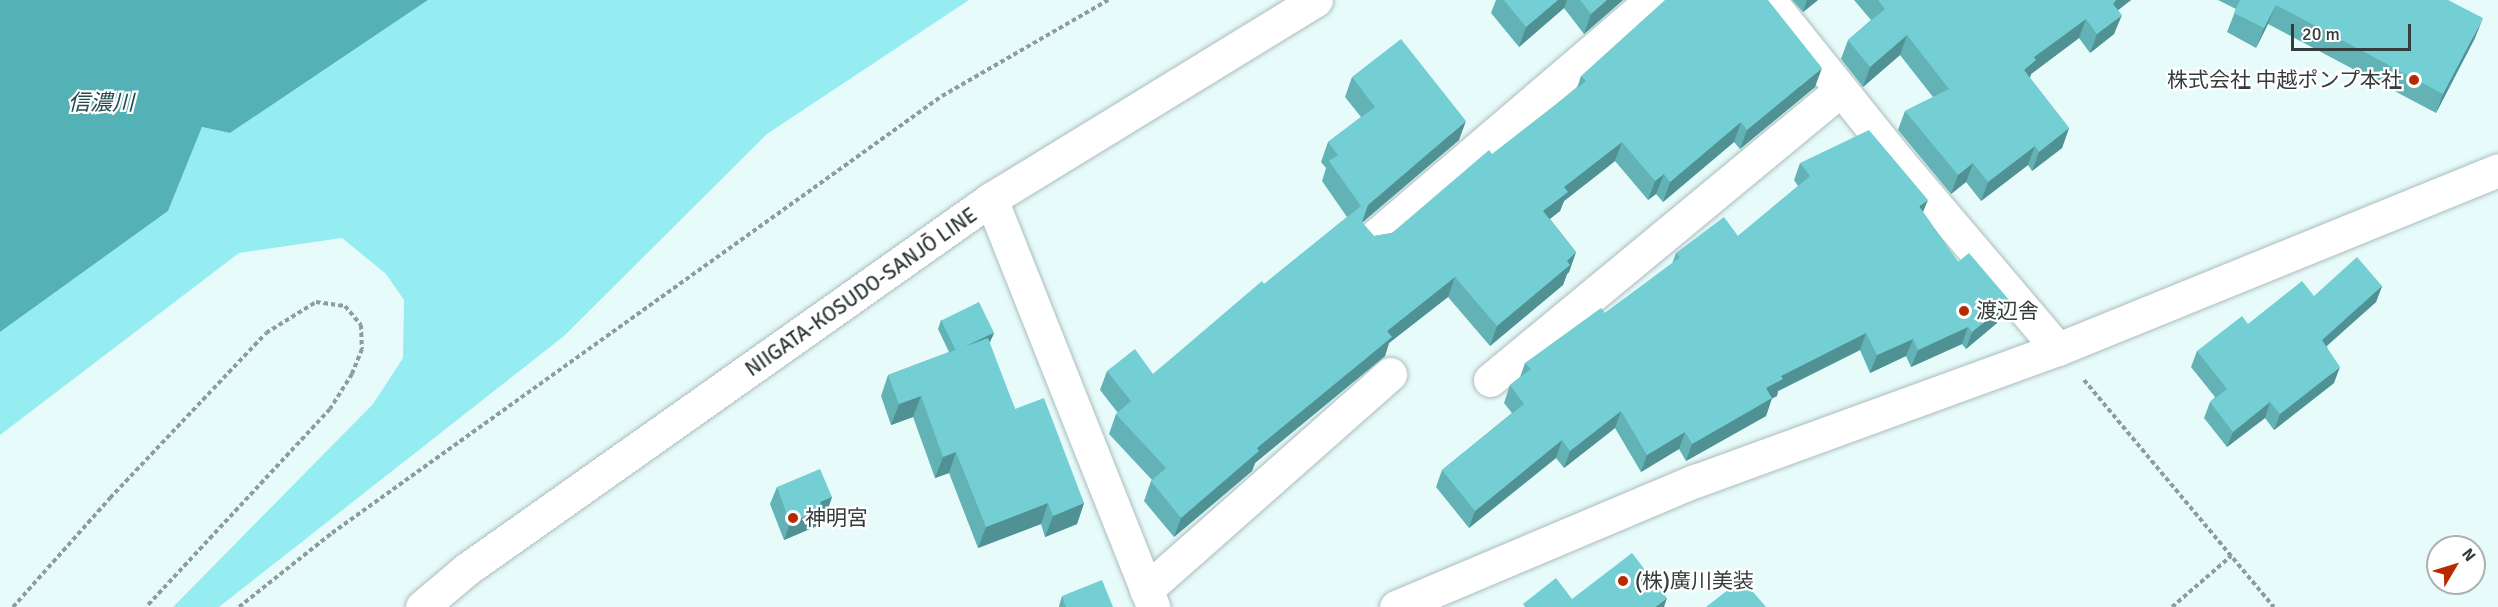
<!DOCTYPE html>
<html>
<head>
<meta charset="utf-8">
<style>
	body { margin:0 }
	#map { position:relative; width:2498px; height:607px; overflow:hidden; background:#e8fbfb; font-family:Signika,"Noto Sans JP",sans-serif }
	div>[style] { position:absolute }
	.green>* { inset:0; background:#95edf2 }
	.water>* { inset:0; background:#54b1b6 }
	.path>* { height:4px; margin-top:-2px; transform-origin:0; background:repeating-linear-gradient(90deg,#8f9c9c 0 4.5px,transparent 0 7.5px) }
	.roads { filter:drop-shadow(0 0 2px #abbcbd) drop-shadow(0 0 2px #abbcbd) }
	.minor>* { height:33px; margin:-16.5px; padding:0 16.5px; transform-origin:16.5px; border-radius:16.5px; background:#fff }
	.major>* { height:33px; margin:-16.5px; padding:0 16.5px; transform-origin:16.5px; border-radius:16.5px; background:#fff }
	.wall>* { inset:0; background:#63b2b6 }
	.shaded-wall>* { inset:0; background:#509194 }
	.building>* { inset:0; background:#73cfd4; transform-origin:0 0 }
	.dots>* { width:16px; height:16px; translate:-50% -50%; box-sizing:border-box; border:3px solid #fff; border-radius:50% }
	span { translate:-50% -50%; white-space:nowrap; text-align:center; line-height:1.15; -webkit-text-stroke:4.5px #fff; paint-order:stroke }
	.poi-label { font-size:21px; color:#353c3c }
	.right { translate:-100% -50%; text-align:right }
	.left { translate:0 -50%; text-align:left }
	.street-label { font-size:21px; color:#353c3c }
	.water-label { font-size:22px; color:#224c4e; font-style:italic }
	.north { position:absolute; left:2426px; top:535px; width:60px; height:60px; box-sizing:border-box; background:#fff; border:2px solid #aeb1b1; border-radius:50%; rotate:52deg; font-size:16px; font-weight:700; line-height:24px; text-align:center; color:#353c3c }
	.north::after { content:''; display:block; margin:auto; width:21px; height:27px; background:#b62c00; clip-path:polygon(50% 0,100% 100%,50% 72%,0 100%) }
	.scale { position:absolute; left:2291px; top:24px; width:120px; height:27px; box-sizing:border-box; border:3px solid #353c3c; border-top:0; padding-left:8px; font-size:18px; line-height:21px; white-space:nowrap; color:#353c3c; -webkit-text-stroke:4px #fff; paint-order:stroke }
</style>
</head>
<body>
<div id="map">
	<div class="green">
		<i style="clip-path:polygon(428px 0,969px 0,767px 134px,564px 336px,219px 607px,173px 607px,373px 404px,403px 358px,404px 300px,386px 274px,342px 238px,239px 253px,0 435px,0 332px,168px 211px,202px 127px,230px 133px)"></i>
	</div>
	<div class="water">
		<i style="clip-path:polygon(0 0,428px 0,230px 133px,202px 127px,168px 211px,0 332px)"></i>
	</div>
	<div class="path">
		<i style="left:2084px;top:380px;width:296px;rotate:50.1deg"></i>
		<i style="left:13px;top:607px;width:146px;rotate:-48.3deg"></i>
		<i style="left:110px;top:498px;width:227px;rotate:-46.6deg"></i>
		<i style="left:266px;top:333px;width:59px;rotate:-31.8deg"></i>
		<i style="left:316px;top:302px;width:29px;rotate:8deg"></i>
		<i style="left:345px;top:306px;width:25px;rotate:50deg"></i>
		<i style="left:361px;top:325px;width:24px;rotate:88deg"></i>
		<i style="left:362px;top:349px;width:27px;rotate:112deg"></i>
		<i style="left:352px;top:374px;width:41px;rotate:122.2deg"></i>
		<i style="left:330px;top:409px;width:270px;rotate:132.9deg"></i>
		<i style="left:239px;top:607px;width:119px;rotate:-38.5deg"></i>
		<i style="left:332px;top:533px;width:750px;rotate:-35.62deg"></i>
		<i style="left:942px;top:96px;width:192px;rotate:-30deg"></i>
		<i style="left:2172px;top:607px;width:78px;rotate:-40.8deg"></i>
	</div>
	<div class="roads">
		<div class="minor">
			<i style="left:1769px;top:0;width:209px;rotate:51.2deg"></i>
			<i style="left:1900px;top:163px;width:244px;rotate:49.7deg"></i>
			<i style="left:991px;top:199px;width:439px;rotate:68.3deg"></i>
			<i style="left:1373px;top:238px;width:367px;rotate:-40.5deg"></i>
			<i style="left:1490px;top:380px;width:455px;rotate:-39.6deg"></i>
			<i style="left:1146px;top:590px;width:326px;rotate:-41.5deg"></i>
			<i style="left:1396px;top:607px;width:324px;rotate:-22.9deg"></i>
			<i style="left:1695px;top:481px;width:386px;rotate:-20deg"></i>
			<i style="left:2058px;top:349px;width:475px;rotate:-22.1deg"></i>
		</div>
		<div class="major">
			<i style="left:422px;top:607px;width:59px;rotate:-40.2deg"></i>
			<i style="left:467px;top:569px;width:641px;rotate:-35.23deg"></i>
			<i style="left:991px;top:199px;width:381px;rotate:-31.5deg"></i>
		</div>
	</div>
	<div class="wall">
		<i style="clip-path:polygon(1496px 0,1623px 0,1584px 34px,1564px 8px,1519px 47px,1491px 13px)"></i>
		<i style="clip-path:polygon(1792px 0,1818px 0,1803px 12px)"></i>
		<i style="clip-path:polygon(1854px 0,2131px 0,2118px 10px,2114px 34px,2090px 53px,2079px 38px,2031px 74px,2030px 78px,2069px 128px,2062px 148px,2032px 171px,2028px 165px,1981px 201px,1966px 182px,1951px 194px,1898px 130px,1905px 111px,1933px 97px,1900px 55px,1863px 87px,1841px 59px,1848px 40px,1871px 20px)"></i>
		<i style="clip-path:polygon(2218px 0,2448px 0,2475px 38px,2436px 113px,2268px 24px,2256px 48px,2227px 32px,2236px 9px)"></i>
		<i style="clip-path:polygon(1581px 76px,1815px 87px,1740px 149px,1734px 142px,1663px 202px,1656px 194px,1648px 200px,1615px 161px,1564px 201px,1560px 211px,1550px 219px,1576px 252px,1569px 272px,1567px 274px,1563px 285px,1490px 346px,1448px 297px,1389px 343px,1385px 356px,1255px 463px,1252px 471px,1174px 537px,1144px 501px,1151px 481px,1152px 480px,1109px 434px,1116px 414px,1118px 413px,1100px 390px,1107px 371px,1153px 374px,1347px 217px,1322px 181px,1326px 168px,1321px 162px,1328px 142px,1361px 117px,1345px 97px,1352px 77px,1459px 140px,1362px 223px,1374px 236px,1392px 233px,1577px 88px)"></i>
		<i style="clip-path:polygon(1800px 163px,1923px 212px,1958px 262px,2010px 301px,2003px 318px,1966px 349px,1962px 344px,1911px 367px,1906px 356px,1870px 373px,1860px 350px,1778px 391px,1777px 396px,1772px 398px,1766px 416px,1686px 461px,1679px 449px,1641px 472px,1615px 428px,1564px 468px,1556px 458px,1469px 528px,1436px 487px,1442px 470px,1512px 413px,1504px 403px,1510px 385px,1520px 377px,1525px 363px,1605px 313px,1672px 264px,1676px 253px,1738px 236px,1798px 186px,1794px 180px)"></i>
		<i style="clip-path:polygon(2382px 286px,2376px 302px,2327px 346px,2334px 383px,2274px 430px,2265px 418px,2227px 447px,2204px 418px,2210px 402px,2215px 397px,2191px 367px,2197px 351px,2248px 324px,2314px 296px)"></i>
		<i style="clip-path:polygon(941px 320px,994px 333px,989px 343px,1015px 409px,1084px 503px,1077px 524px,1045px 537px,1041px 524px,978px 548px,949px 473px,935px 478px,913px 417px,891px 425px,881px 396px,888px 375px,949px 352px,938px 329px)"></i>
		<i style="clip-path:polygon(777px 487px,832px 497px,826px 514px,820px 516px,817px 526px,784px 540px,770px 504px)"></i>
		<i style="clip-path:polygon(1062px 596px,1113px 607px,1059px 607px,1059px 606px)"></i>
	</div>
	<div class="shaded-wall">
		<i style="clip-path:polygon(1558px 0,1567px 0,1564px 8px,1519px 47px,1526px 27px)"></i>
		<i style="clip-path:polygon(1607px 0,1623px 0,1584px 34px,1591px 14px)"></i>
		<i style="clip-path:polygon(1807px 0,1818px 0,1803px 12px)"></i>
		<i style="clip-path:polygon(2116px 0,2131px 0,2117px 11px,2113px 4px)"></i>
		<i style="clip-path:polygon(2276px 5px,2268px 24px,2256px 48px,2264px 28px)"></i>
		<i style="clip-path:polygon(2122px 15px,2114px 34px,2090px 53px,2097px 34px)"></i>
		<i style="clip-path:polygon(2483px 18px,2475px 38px,2436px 113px,2443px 94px)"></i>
		<i style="clip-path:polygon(2086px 19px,2079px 38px,2031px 74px,2029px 79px,2024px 70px,2034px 57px)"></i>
		<i style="clip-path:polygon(1907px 35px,1900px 55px,1863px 87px,1870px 67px)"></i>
		<i style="clip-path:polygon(1822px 68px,1815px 87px,1740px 149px,1747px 130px)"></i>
		<i style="clip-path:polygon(1466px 121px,1459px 140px,1360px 224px,1368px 205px)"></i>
		<i style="clip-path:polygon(1741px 122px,1734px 142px,1663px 202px,1670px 182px)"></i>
		<i style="clip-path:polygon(2069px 128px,2062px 148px,2032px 171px,2039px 152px)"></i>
		<i style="clip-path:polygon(1622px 142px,1615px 161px,1564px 201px,1560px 211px,1535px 230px,1543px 211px,1564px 187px)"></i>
		<i style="clip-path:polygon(2035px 146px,2028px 165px,1981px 201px,1988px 182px)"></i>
		<i style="clip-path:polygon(1973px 163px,1966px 182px,1951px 194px,1958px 175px)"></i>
		<i style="clip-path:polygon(1664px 174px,1656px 194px,1648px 200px,1655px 181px)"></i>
		<i style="clip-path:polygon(1928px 200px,1921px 217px,1919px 206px)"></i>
		<i style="clip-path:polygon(1576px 252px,1569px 272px,1567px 274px,1563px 285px,1490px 346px,1497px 326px)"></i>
		<i style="clip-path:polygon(1455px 277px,1448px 297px,1389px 343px,1385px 356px,1255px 463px,1252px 471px,1174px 537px,1181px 518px,1257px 448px,1387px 331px)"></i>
		<i style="clip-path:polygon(2382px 286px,2376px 302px,2316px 355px,2322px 340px)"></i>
		<i style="clip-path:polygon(2010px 301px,2003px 318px,1966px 349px,1972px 332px)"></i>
		<i style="clip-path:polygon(1968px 327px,1962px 344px,1911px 367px,1918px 350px)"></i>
		<i style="clip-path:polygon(994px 333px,990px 342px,953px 360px,956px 350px)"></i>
		<i style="clip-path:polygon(1866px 333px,1860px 350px,1778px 391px,1777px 396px,1760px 405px,1766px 388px,1781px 376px)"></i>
		<i style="clip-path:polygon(1913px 339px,1906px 356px,1870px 373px,1877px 355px)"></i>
		<i style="clip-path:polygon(2340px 367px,2334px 383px,2274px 430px,2280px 414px)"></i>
		<i style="clip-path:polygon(921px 396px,913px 417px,891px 425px,899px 404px)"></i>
		<i style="clip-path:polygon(1772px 398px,1766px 416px,1686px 461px,1692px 444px)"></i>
		<i style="clip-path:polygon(2270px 402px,2265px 418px,2227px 447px,2233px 432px)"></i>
		<i style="clip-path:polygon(1621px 411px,1615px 428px,1564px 468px,1570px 451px)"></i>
		<i style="clip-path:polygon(1685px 432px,1679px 449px,1641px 472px,1647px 455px)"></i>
		<i style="clip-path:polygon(1562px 440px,1556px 458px,1469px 528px,1475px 511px)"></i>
		<i style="clip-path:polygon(956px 452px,949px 473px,935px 478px,943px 457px)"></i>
		<i style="clip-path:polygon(832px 497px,826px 514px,820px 516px,817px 526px,784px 540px,790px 523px,820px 502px)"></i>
		<i style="clip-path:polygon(1048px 503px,1041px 524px,978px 548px,986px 527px)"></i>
		<i style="clip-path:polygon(1084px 503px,1077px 524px,1045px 537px,1053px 516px)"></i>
		<i style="clip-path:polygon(1667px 598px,1664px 607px,1655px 607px)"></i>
	</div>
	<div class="building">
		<i style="clip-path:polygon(1504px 0,1558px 0,1526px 27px)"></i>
		<i style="clip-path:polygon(1580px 0,1607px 0,1591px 14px)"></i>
		<i style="clip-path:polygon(1665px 0,1768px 0,1822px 68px,1747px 130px,1741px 122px,1670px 182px,1664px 174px,1655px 181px,1622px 142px,1564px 187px,1568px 192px,1543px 211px,1576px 252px,1567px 261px,1570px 265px,1497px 326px,1455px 277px,1387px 331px,1392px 337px,1257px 448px,1259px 451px,1181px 518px,1151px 481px,1166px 468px,1116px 414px,1131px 401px,1107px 371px,1135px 349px,1153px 374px,1262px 281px,1264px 284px,1361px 206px,1329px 161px,1338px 155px,1328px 142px,1375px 107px,1352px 77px,1401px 39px,1466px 121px,1368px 205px,1362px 222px,1374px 236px,1392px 233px,1489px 150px,1492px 154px,1586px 81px,1581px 76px)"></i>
		<i style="clip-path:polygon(1878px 0,2116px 0,2113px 4px,2122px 15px,2097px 34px,2086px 19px,2034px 57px,2036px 60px,2024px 70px,2069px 128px,2039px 152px,2035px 146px,1988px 182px,1973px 163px,1958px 175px,1905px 111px,1949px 89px,1907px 35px,1870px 67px,1848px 40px,1885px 9px)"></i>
		<i style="clip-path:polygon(2240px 0,2448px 0,2483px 18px,2443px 94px,2276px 5px,2264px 28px,2234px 13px)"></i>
		<i style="clip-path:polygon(1869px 130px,1928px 200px,1919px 206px,1958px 262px,1969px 253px,2010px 301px,1972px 332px,1968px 327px,1918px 350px,1913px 339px,1877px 355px,1866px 333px,1781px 376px,1783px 379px,1766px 388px,1772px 398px,1692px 444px,1685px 432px,1647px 455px,1621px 411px,1570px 451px,1562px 440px,1475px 511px,1442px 470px,1524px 404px,1510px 385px,1531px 369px,1525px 363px,1601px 308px,1605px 313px,1680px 257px,1676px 253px,1724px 217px,1738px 236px,1810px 176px,1800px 163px)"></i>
		<i style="clip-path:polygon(2357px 257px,2382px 286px,2322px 340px,2340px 367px,2280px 414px,2270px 402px,2233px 432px,2210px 402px,2227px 389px,2197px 351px,2242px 316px,2248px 324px,2302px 281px,2314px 296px)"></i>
		<i style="left:979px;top:302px;width:34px;height:42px;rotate:64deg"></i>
		<i style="clip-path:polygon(988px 338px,1015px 409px,1044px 398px,1084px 503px,1053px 516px,1048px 503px,986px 527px,956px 452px,943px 457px,921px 396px,899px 404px,888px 375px)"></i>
		<i style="clip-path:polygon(820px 469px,832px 497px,820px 502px,823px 509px,790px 523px,777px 487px)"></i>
		<i style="clip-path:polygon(1632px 553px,1667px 598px,1655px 607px,1525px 607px,1523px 604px,1556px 578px,1572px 599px)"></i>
		<i style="clip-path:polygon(1742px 579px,1766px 607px,1706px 607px)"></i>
		<i style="clip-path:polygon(1102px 580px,1113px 607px,1066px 607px,1062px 596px)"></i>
	</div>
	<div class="dots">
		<i style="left:2414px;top:80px;background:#b62c00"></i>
		<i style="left:1964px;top:311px;background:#b62c00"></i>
		<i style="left:793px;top:518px;background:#b62c00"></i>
		<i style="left:1623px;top:581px;background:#b62c00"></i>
	</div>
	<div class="poi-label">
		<span class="right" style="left:2402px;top:80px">株式会社 中越ポンプ本社</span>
		<span class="left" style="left:1976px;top:311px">渡辺舎</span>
		<span class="left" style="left:805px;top:518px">神明宮</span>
		<span class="left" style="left:1635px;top:581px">(株)廣川美装</span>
	</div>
	<div class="street-label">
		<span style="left:861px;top:292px;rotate:-35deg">NIIGATA-KOSUDO-SANJŌ LINE</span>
	</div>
	<div class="water-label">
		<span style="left:101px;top:103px">信濃川</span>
	</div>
	<div class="north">N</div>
	<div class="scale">20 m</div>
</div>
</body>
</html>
